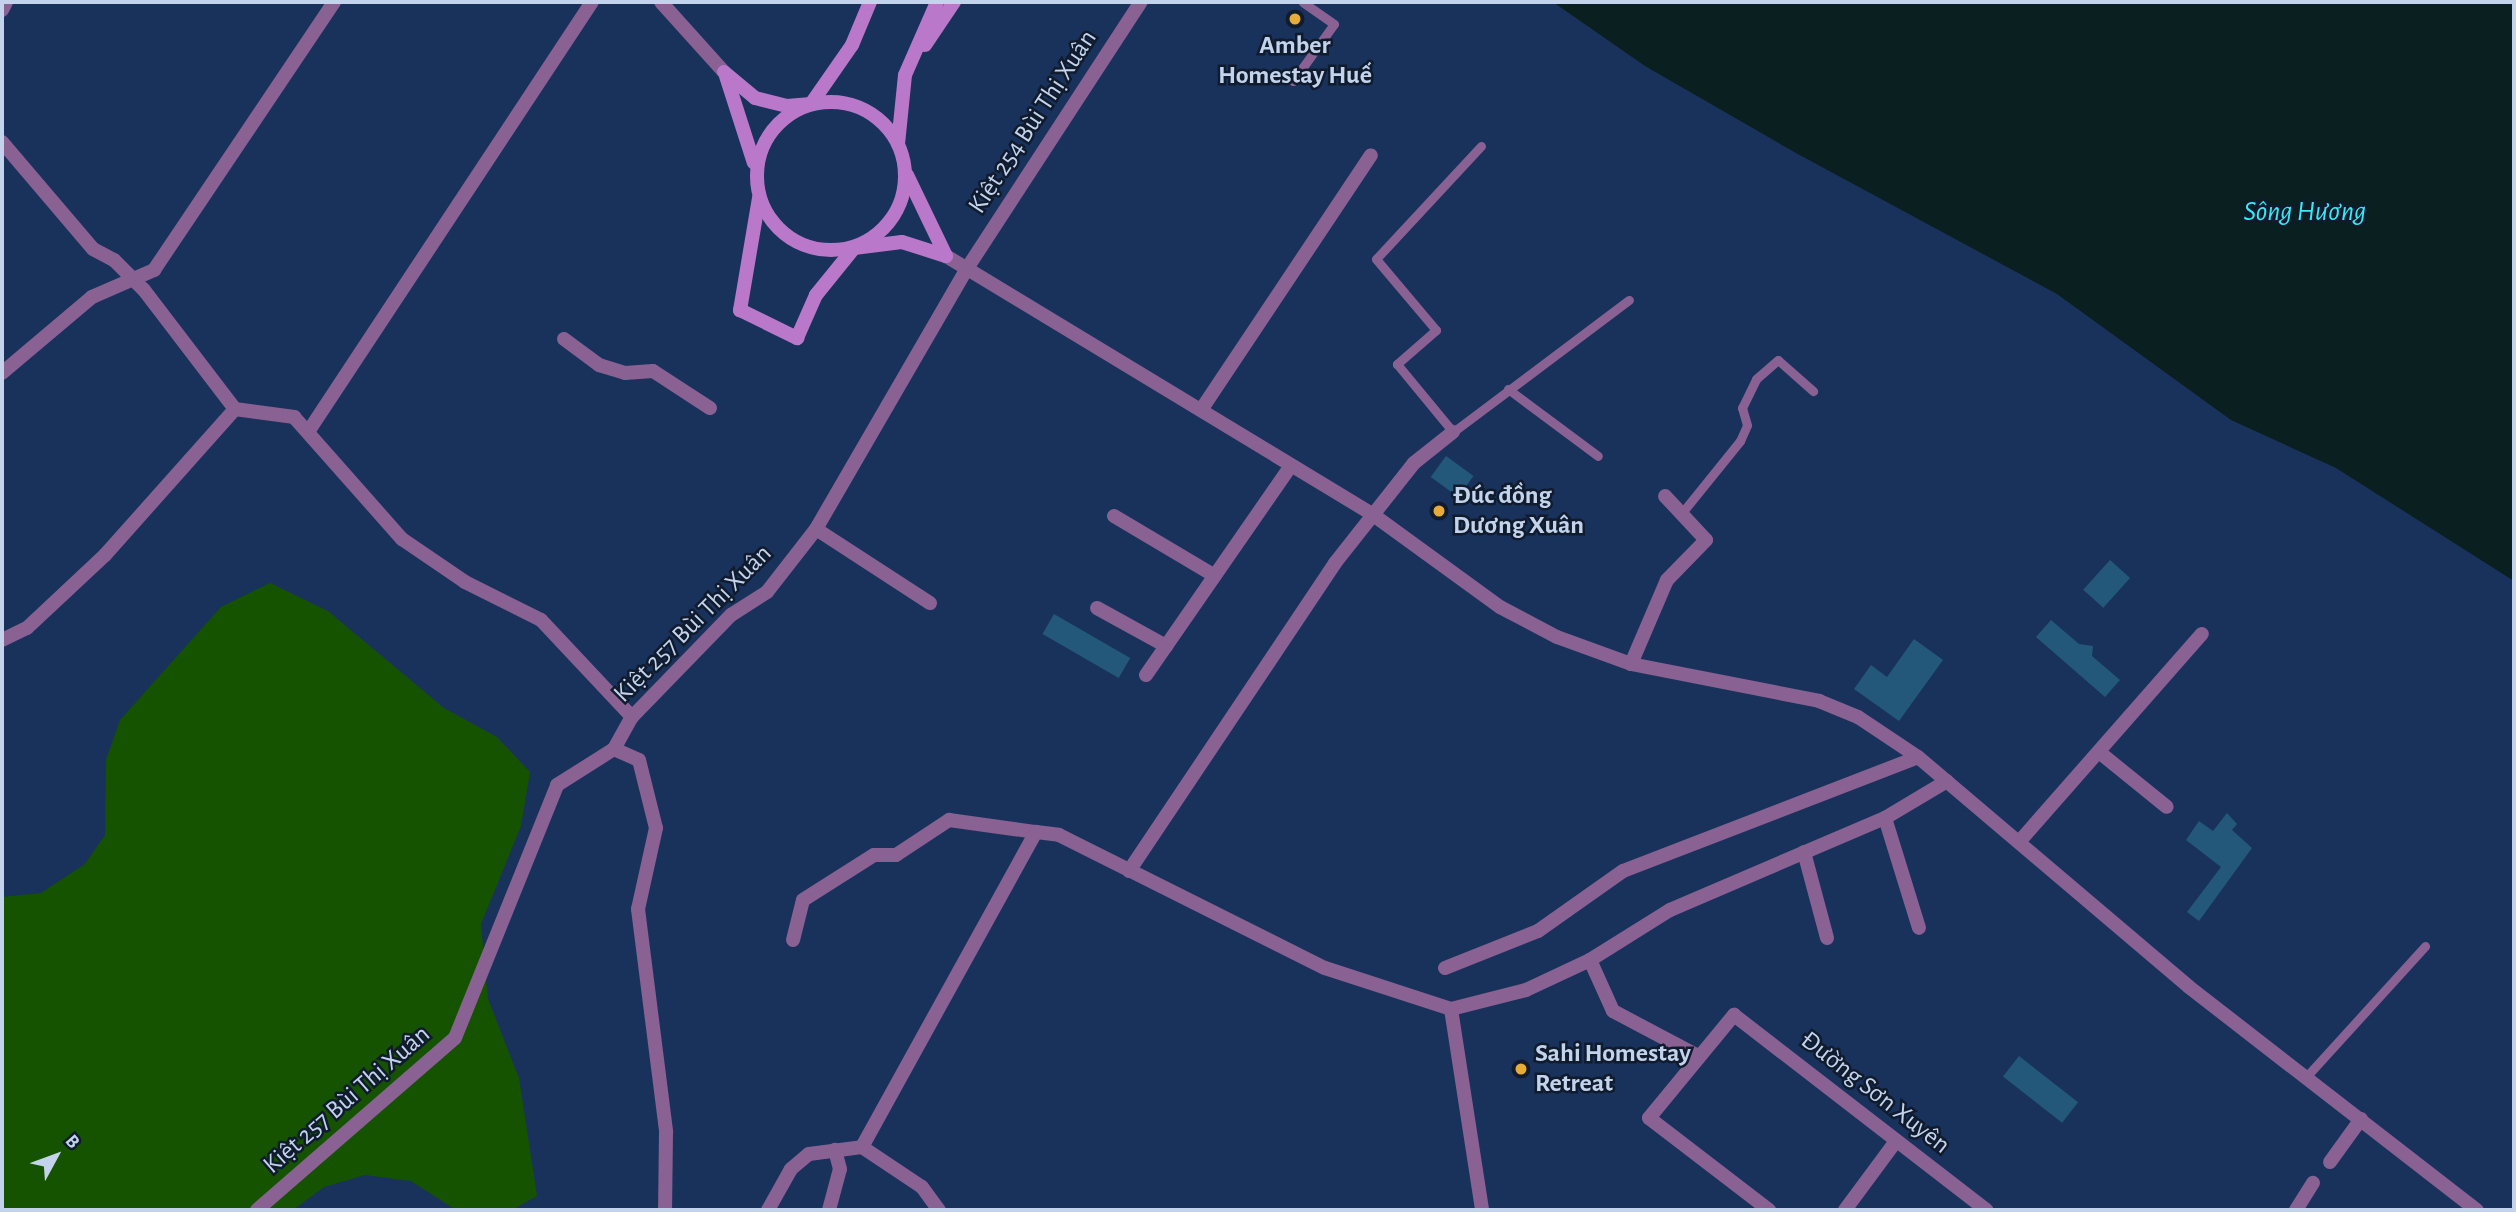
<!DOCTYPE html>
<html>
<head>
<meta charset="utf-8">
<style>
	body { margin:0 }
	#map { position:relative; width:2516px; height:1212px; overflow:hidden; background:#19325b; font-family:"Alegreya Sans",sans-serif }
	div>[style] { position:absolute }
	.green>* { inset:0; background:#155300 }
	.water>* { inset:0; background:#091f20 }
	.building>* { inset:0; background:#23587a; transform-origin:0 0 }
	.service>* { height:9px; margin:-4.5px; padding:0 4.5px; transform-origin:4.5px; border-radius:4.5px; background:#8a6193 }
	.minor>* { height:14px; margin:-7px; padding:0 7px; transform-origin:7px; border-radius:7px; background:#8a6193 }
	.tertiary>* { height:14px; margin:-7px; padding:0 7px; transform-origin:7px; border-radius:7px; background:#8a6193 }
	.secondary>* { height:14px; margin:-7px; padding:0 7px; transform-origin:7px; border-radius:7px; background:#ba78ca }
	.secondary>.ring { margin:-7px; padding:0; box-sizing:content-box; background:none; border:14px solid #ba78ca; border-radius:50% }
	.dots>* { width:19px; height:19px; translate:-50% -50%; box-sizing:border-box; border:4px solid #101b2d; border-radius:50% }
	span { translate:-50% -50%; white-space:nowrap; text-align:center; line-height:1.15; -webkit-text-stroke:5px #101b2d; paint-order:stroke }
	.poi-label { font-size:26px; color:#c3d3ec; font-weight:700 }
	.left { translate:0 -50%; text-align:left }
	.street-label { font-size:26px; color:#c3d3ec }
	.water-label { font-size:28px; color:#37eaf3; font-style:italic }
	.frame { position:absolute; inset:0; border:4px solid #c3d3ec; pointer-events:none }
	.north { position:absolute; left:21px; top:1121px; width:70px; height:70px; -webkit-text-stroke:5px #101b2d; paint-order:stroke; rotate:49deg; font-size:19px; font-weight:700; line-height:28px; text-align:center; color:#c3d3ec }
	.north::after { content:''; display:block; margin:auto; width:24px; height:32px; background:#c3d3ec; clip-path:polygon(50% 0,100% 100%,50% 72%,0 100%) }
</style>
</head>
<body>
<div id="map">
	<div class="green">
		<i style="clip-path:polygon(270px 583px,328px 611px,444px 708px,497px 737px,530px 772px,521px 826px,481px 924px,488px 999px,519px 1078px,537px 1196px,512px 1210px,456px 1210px,411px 1181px,365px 1175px,324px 1187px,293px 1210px,2px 1210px,2px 897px,41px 893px,85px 864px,105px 835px,106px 760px,120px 720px,221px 607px)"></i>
	</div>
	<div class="water">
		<i style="clip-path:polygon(1553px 2px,2514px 2px,2514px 581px,2336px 468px,2231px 420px,2057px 294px,1796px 153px,1645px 66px)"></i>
	</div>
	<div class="building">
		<i style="left:1446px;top:456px;width:34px;height:26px;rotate:36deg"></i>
		<i style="left:2110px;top:560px;width:27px;height:40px;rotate:42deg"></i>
		<i style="left:1054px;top:614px;width:88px;height:23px;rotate:30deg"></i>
		<i style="clip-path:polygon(2051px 620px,2079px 644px,2093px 646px,2092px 656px,2120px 680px,2105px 697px,2036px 637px)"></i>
		<i style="clip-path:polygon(1914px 639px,1943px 660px,1899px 721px,1854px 689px,1871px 665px,1887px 677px)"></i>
		<i style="clip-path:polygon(2227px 813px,2237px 824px,2232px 830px,2252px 848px,2199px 921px,2187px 912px,2221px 867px,2186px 840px,2199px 821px,2213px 831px)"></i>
		<i style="left:2019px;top:1056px;width:75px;height:26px;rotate:38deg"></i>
	</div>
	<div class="service">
		<i style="left:1293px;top:81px;width:70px;rotate:-54.3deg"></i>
		<i style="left:1334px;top:24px;width:38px;rotate:-145deg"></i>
		<i style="left:1481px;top:146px;width:154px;rotate:132.9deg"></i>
		<i style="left:1376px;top:259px;width:93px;rotate:49.8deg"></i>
		<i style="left:1436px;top:330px;width:52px;rotate:138.9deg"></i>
		<i style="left:1397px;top:364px;width:88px;rotate:50.5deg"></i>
		<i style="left:1453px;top:432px;width:220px;rotate:-36.9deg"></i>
		<i style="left:1508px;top:389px;width:112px;rotate:36.7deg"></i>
		<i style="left:1681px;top:514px;width:94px;rotate:-51.1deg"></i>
		<i style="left:1740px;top:441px;width:17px;rotate:-66deg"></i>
		<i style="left:1747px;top:425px;width:18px;rotate:-106deg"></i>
		<i style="left:1742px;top:408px;width:32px;rotate:-64deg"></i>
		<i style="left:1756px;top:379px;width:29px;rotate:-41deg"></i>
		<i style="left:1778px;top:360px;width:47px;rotate:41.5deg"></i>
		<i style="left:2306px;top:1077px;width:177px;rotate:-47.7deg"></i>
	</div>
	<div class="minor">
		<i style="left:2px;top:10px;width:9px;rotate:-63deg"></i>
		<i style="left:2px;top:142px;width:140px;rotate:49.6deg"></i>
		<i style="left:93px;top:249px;width:24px;rotate:28deg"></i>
		<i style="left:114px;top:260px;width:42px;rotate:45deg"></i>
		<i style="left:144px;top:290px;width:150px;rotate:52.6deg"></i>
		<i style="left:235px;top:409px;width:60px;rotate:7.7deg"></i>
		<i style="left:294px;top:417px;width:163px;rotate:48.5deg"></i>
		<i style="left:402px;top:539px;width:76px;rotate:34.3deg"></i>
		<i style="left:465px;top:582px;width:85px;rotate:26.6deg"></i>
		<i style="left:541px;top:620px;width:133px;rotate:46.8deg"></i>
		<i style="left:564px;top:339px;width:44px;rotate:36.6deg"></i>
		<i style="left:599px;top:365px;width:27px;rotate:17deg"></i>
		<i style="left:625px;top:373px;width:28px;rotate:-4deg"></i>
		<i style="left:653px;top:371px;width:68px;rotate:33deg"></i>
		<i style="left:2px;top:373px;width:118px;rotate:-40.2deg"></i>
		<i style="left:92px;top:297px;width:68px;rotate:-23.5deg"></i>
		<i style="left:154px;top:270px;width:323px;rotate:-56.1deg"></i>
		<i style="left:1201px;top:410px;width:306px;rotate:-56.3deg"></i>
		<i style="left:308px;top:432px;width:515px;rotate:-56.56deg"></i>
		<i style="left:1114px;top:516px;width:117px;rotate:30.7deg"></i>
		<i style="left:816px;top:529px;width:136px;rotate:33deg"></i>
		<i style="left:1097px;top:608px;width:79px;rotate:28.8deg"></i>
		<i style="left:2px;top:640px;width:28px;rotate:-26deg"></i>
		<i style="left:27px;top:628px;width:107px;rotate:-43.1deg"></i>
		<i style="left:105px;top:555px;width:195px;rotate:-48.3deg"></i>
		<i style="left:1631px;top:664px;width:91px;rotate:-66.8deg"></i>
		<i style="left:1667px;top:580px;width:56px;rotate:-45.7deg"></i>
		<i style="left:1706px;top:540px;width:60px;rotate:-133deg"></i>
		<i style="left:1146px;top:675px;width:253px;rotate:-55.3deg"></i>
		<i style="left:614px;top:749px;width:27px;rotate:24deg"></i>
		<i style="left:639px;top:760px;width:70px;rotate:76deg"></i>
		<i style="left:656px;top:828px;width:83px;rotate:102.5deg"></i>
		<i style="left:638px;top:909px;width:225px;rotate:82.8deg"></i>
		<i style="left:666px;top:1132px;width:78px;rotate:90.7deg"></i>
		<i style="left:2099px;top:752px;width:87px;rotate:39deg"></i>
		<i style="left:1885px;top:818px;width:115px;rotate:72.8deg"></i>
		<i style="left:2019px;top:842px;width:277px;rotate:-48.7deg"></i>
		<i style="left:1804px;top:852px;width:89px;rotate:75deg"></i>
		<i style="left:1129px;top:871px;width:371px;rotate:-56.2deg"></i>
		<i style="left:1335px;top:563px;width:127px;rotate:-51.7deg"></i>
		<i style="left:1414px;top:463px;width:50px;rotate:-38.5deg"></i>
		<i style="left:793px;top:940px;width:41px;rotate:-76deg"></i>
		<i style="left:803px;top:900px;width:84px;rotate:-32.4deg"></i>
		<i style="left:874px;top:855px;width:22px"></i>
		<i style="left:896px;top:855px;width:64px;rotate:-33.4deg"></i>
		<i style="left:949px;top:820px;width:88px;rotate:7.9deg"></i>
		<i style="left:1590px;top:960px;width:56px;rotate:65.7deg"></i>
		<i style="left:1613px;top:1011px;width:94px;rotate:27.9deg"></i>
		<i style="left:1445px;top:968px;width:100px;rotate:-21.7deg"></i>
		<i style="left:1538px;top:931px;width:104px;rotate:-35.2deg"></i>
		<i style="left:1623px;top:871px;width:316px;rotate:-21.1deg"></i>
		<i style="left:1451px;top:1009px;width:203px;rotate:81.2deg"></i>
		<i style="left:862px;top:1147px;width:72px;rotate:33.7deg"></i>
		<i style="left:922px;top:1187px;width:29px;rotate:54deg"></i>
		<i style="left:2330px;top:1162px;width:53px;rotate:-54.2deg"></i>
		<i style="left:257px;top:1210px;width:262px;rotate:-41deg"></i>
		<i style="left:455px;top:1038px;width:273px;rotate:-68deg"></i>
		<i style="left:557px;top:785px;width:67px;rotate:-32.3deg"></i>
		<i style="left:614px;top:749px;width:37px;rotate:-61deg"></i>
		<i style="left:632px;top:717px;width:142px;rotate:-45.9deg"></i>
		<i style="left:731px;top:615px;width:43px;rotate:-32.6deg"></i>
		<i style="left:767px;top:592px;width:80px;rotate:-52.1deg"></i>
		<i style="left:816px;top:529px;width:299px;rotate:-59.9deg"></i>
		<i style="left:966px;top:270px;width:320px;rotate:-56.9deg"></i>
		<i style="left:768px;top:1210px;width:47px;rotate:-60.7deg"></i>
		<i style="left:791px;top:1169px;width:23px;rotate:-40deg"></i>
		<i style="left:809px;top:1154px;width:53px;rotate:-7.5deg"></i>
		<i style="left:862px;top:1147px;width:360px;rotate:-61.1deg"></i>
		<i style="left:1036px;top:832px;width:23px;rotate:7deg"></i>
		<i style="left:1059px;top:835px;width:297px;rotate:26.6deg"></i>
		<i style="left:1325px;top:968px;width:133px;rotate:18deg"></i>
		<i style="left:1451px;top:1009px;width:77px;rotate:-14.2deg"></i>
		<i style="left:1526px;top:990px;width:71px;rotate:-25.1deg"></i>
		<i style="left:1590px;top:960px;width:94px;rotate:-32deg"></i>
		<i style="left:1670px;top:910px;width:234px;rotate:-23.2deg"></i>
		<i style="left:1885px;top:818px;width:72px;rotate:-30.8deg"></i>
		<i style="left:829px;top:1210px;width:42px;rotate:-75deg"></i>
		<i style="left:840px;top:1169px;width:20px;rotate:-105deg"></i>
		<i style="left:1769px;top:1210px;width:151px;rotate:-142.5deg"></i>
		<i style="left:1649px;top:1118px;width:134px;rotate:-50.5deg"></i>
		<i style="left:1734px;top:1015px;width:319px;rotate:37.7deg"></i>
		<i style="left:1845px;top:1210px;width:86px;rotate:-53.5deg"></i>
		<i style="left:2296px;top:1210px;width:32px;rotate:-58deg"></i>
	</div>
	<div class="tertiary">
		<i style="left:661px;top:2px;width:94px;rotate:48deg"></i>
		<i style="left:946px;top:256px;width:498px;rotate:31.2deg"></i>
		<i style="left:1372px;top:514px;width:158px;rotate:36deg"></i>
		<i style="left:1500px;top:607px;width:64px;rotate:27.8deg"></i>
		<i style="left:1557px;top:637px;width:79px;rotate:20deg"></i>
		<i style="left:1631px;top:664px;width:192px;rotate:11.1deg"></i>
		<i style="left:1819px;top:701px;width:42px;rotate:22.3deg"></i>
		<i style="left:1858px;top:717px;width:72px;rotate:33.7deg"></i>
		<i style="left:1918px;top:757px;width:355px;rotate:40.3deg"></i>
		<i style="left:2189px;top:987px;width:364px;rotate:37.8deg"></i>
	</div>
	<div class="secondary">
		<i style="left:925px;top:45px;width:52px;rotate:-56deg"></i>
		<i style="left:724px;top:72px;width:40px;rotate:40deg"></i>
		<i style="left:755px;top:98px;width:33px;rotate:14deg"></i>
		<i style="left:787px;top:106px;width:24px;rotate:-5deg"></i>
		<i style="left:811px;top:104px;width:72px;rotate:-55.2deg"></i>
		<i style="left:852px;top:45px;width:47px;rotate:-67.3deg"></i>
		<i style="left:726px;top:76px;width:91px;rotate:72.2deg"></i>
		<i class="ring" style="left:757px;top:102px;width:134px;height:134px"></i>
		<i style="left:898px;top:144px;width:69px;rotate:-84.2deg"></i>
		<i style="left:905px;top:75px;width:80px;rotate:-66.3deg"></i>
		<i style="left:907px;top:175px;width:90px;rotate:64.3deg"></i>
		<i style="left:759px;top:198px;width:114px;rotate:99.6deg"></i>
		<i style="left:740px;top:310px;width:64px;rotate:26.2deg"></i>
		<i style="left:797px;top:338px;width:47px;rotate:-66.2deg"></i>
		<i style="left:816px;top:295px;width:60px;rotate:-51deg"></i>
		<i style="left:854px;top:248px;width:48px;rotate:-7.1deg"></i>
		<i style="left:902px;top:242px;width:46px;rotate:17.7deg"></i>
	</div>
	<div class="dots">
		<i style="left:1295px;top:19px;background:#e7ac37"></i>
		<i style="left:1439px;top:511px;background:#e7ac37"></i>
		<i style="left:1521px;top:1069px;background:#e7ac37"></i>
	</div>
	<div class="poi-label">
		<span style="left:1295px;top:61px">Amber<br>Homestay Huế</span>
		<span class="left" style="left:1453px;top:511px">Đúc đồng<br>Dương Xuân</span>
		<span class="left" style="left:1535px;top:1069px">Sahi Homestay<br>Retreat</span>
	</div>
	<div class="street-label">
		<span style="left:1033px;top:122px;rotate:-57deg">Kiệt 254 Bùi Thị Xuân</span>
		<span style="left:693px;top:624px;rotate:-45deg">Kiệt 257 Bùi Thị Xuân</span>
		<span style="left:1875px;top:1093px;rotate:38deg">Đường Sơn Xuyên</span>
		<span style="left:347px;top:1100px;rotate:-41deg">Kiệt 257 Bùi Thị Xuân</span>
	</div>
	<div class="water-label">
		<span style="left:2305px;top:212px">Sông Hương</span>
	</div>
	<div class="frame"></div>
	<div class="north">B</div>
</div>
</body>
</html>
